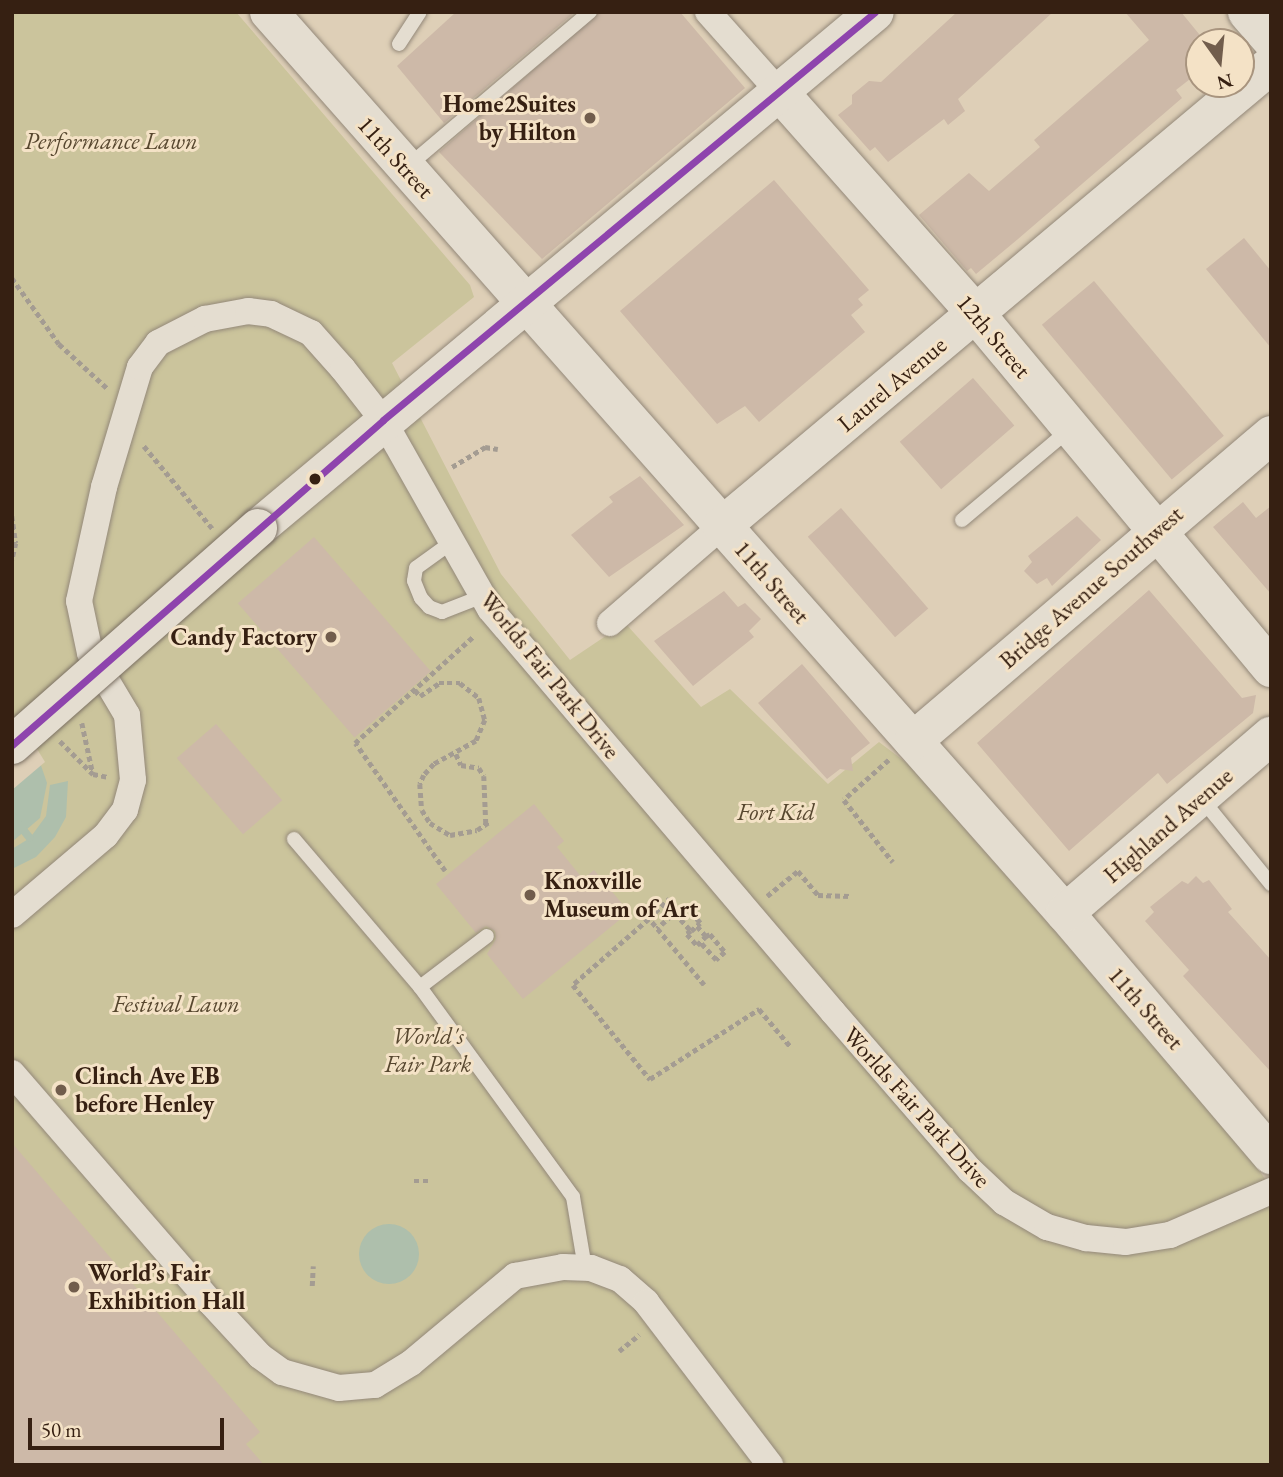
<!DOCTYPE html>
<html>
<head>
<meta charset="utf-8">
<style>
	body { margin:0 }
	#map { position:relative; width:1283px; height:1477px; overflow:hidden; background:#decfb7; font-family:"EB Garamond",serif }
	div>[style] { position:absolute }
	.green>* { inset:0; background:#cbc49c }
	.water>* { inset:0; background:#aebfac }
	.round { border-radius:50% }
	.pier>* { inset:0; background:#decfb7 }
	.stream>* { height:8px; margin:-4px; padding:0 4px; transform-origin:4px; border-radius:4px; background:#aebfac }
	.building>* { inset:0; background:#cdb9a8; transform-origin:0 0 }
	.path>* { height:4.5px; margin-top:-2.25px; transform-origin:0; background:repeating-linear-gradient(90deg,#a49c92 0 5px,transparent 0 8.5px) }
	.roads { filter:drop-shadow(0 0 2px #938879) drop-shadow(0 0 2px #938879) }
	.lane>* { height:14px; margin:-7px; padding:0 7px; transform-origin:7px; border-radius:7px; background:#e4ddd0 }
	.street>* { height:26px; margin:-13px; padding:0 13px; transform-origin:13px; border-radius:13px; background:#e4ddd0 }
	.secondary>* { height:38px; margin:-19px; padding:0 19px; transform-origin:19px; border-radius:19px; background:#e4ddd0 }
	.bridges { filter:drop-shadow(0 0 2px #7b7063) drop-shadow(0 0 2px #7b7063) }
	.secondary-bridge>* { height:38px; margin:-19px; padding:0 19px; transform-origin:19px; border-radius:19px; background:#e4ddd0 }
	.bus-1>* { height:7px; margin:-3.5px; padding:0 3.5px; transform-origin:3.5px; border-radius:3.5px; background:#8e44ad }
	.dots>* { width:19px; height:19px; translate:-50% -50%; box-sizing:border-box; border:4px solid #f4e2c6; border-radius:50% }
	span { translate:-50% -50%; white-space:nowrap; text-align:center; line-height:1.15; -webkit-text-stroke:6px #f4e2c6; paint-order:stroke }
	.poi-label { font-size:24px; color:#362012; font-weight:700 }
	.right { translate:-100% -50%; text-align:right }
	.left { translate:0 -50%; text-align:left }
	.park-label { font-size:24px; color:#57472f; font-style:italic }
	.street-label { font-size:24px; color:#362012 }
	.frame { position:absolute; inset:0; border:14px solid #362012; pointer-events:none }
	.north { position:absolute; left:1185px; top:28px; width:70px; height:70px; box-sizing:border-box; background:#f4e2c6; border:2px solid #a8947e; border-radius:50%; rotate:165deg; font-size:19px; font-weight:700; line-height:28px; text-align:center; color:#362012 }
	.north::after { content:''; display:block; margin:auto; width:24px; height:32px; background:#715d4c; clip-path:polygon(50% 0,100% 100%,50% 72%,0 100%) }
	.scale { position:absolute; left:28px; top:1418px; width:196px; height:32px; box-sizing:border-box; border:4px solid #362012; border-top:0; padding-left:9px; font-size:21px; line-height:24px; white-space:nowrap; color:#362012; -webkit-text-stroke:5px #f4e2c6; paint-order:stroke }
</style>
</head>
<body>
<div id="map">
	<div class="green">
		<i style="clip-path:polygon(12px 12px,236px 12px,470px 285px,474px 297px,392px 363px,501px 574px,570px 660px,625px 623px,701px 707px,730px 689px,828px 784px,879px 742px,908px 764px,1239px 1140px,1271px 1188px,1271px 1465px,12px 1465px)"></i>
	</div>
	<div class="water">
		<i style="clip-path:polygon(12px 725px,36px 751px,47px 783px,40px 818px,12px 842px)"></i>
		<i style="clip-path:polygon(68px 781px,66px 817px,55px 837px,36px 857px,12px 869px,12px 849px,30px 838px,46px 816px,50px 785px)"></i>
		<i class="round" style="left:359px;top:1224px;width:60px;height:60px"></i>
	</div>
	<div class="pier">
		<i style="clip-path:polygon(12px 722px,31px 739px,45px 762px,12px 790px)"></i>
	</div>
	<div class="stream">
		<i style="left:12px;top:816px;width:28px;rotate:51deg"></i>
	</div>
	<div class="building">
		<i style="clip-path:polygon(456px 12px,575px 12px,444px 123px,397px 66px)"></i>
		<i style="clip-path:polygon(599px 12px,680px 12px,745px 88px,542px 259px,439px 152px)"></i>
		<i style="clip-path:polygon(957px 12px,1053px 12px,958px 99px,965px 111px,948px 125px,944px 119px,888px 162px,875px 147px,870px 151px,838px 115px,852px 104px,852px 95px,869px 81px,881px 82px)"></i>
		<i style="clip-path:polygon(1125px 12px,1181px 12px,1199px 34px,1199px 72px,1176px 90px,1182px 98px,1018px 239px,976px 274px,971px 268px,967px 271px,919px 215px,969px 173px,989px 191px,1040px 147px,1034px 140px,1149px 40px)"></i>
		<i style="clip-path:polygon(774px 180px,869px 290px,858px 299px,863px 305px,851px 315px,865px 332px,759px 422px,745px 406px,717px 424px,620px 311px)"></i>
		<i style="clip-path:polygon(1244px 238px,1271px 271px,1271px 348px,1206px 269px)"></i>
		<i style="left:1094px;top:281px;width:202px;height:68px;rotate:50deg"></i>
		<i style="left:973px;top:378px;width:63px;height:97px;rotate:49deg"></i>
		<i style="clip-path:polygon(640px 476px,684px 525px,609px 577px,571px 535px,613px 502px,609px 497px)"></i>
		<i style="clip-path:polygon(1243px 502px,1256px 518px,1271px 506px,1271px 594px,1213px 527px)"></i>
		<i style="left:841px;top:508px;width:133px;height:44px;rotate:49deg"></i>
		<i style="clip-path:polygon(1077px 516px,1101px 540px,1052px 586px,1047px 578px,1037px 584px,1024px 571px,1032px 562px,1028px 556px)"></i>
		<i style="left:314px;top:537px;width:178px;height:101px;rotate:49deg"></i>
		<i style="clip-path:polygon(1149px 590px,1242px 698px,1256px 695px,1253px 713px,1167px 784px,1158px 773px,1069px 851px,977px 743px)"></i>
		<i style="clip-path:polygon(724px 591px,738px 607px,745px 603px,761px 619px,749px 631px,754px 637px,693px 686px,654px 641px)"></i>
		<i style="clip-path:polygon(802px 664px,870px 743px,851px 758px,853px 771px,840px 769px,827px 779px,758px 703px)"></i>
		<i style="left:216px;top:724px;width:101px;height:52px;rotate:49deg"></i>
		<i style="clip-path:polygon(534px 804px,564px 841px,557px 847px,583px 879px,594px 870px,629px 912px,523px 999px,487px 954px,496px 939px,495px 931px,486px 926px,476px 933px,436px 884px)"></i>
		<i style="clip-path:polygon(1196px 876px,1203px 883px,1209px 880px,1232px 909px,1228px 912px,1271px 960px,1271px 1072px,1183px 976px,1189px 970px,1145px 921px,1154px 912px,1150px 907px,1182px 881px,1188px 884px)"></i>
		<i style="clip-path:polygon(12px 1143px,260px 1432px,246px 1444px,264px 1465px,12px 1465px)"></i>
	</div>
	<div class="path">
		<i style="left:12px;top:278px;width:81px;rotate:54.5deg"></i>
		<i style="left:59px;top:344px;width:65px;rotate:42.5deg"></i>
		<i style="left:144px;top:446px;width:107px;rotate:50.3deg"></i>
		<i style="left:452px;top:467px;width:39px;rotate:-31deg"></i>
		<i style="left:485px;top:447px;width:13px;rotate:9deg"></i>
		<i style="left:12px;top:516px;width:27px;rotate:82deg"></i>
		<i style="left:16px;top:543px;width:17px;rotate:103deg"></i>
		<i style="left:415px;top:690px;width:8px;rotate:50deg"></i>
		<i style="left:420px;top:696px;width:23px;rotate:-34deg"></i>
		<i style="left:439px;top:683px;width:21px"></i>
		<i style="left:460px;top:683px;width:24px;rotate:38deg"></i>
		<i style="left:479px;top:698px;width:23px;rotate:75deg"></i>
		<i style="left:485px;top:720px;width:23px;rotate:113deg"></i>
		<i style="left:476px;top:741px;width:48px;rotate:151.3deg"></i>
		<i style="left:434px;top:764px;width:15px;rotate:132deg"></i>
		<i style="left:424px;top:775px;width:10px;rotate:114deg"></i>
		<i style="left:420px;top:784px;width:26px;rotate:86deg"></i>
		<i style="left:422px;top:810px;width:15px;rotate:58deg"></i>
		<i style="left:430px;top:823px;width:23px;rotate:31deg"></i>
		<i style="left:450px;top:835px;width:27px;rotate:-10deg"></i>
		<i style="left:477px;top:830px;width:14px;rotate:-34deg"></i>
		<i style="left:82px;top:723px;width:52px;rotate:77.8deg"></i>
		<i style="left:60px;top:741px;width:47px;rotate:45deg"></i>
		<i style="left:93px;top:774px;width:15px;rotate:11deg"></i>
		<i style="left:456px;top:754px;width:12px;rotate:66deg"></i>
		<i style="left:461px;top:765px;width:18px;rotate:9deg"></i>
		<i style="left:479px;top:768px;width:9px;rotate:58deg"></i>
		<i style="left:484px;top:776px;width:48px;rotate:87.6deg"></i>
		<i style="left:889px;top:760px;width:60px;rotate:138.4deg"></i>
		<i style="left:844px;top:800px;width:79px;rotate:51.7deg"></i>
		<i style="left:445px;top:871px;width:156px;rotate:-125.1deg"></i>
		<i style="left:355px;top:743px;width:160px;rotate:-42deg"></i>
		<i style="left:767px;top:896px;width:40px;rotate:-39deg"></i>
		<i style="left:798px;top:871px;width:31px;rotate:50deg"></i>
		<i style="left:818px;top:895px;width:32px;rotate:2deg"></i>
		<i style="left:675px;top:913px;width:24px;rotate:48deg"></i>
		<i style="left:691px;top:931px;width:12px;rotate:-42deg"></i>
		<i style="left:700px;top:923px;width:19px;rotate:-129deg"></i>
		<i style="left:688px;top:908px;width:13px;rotate:141deg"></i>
		<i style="left:649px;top:918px;width:28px;rotate:-44deg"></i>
		<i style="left:669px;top:899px;width:14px;rotate:51deg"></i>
		<i style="left:678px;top:910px;width:28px;rotate:138deg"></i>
		<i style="left:697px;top:926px;width:13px;rotate:48deg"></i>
		<i style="left:691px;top:931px;width:5px;rotate:143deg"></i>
		<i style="left:687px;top:934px;width:15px;rotate:48deg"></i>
		<i style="left:697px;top:945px;width:13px;rotate:-45deg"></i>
		<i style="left:706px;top:936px;width:4px;rotate:-27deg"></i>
		<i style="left:710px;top:934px;width:23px;rotate:50deg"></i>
		<i style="left:725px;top:952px;width:12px;rotate:138deg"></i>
		<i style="left:716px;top:960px;width:24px;rotate:-132deg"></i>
		<i style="left:704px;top:985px;width:86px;rotate:-129.8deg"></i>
		<i style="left:649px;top:919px;width:101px;rotate:139deg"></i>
		<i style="left:573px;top:985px;width:122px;rotate:50.7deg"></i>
		<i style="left:650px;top:1079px;width:130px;rotate:-32.7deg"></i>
		<i style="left:759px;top:1009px;width:48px;rotate:50deg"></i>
		<i style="left:414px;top:1181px;width:15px"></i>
		<i style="left:312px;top:1286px;width:20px;rotate:-87deg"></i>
		<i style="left:619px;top:1351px;width:26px;rotate:-39deg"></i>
	</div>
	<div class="roads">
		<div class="lane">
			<i style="left:399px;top:44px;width:38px;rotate:-57deg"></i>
			<i style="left:407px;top:167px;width:240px;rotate:-40.3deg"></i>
			<i style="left:962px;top:520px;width:141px;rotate:-40.1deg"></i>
			<i style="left:452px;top:542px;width:44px;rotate:144.2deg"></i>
			<i style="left:416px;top:568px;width:13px;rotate:99deg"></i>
			<i style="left:414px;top:581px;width:18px;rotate:68deg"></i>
			<i style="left:421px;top:598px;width:12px;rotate:48deg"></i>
			<i style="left:429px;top:607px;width:14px;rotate:21deg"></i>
			<i style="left:442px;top:612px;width:44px;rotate:-21.3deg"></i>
			<i style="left:1201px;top:798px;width:111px;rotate:50.9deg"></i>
			<i style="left:294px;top:839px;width:194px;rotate:49.6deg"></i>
			<i style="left:420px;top:987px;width:260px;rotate:53.9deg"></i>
			<i style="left:573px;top:1197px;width:72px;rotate:80.4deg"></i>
			<i style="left:420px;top:987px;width:84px;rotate:-37.3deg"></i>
		</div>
		<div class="street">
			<i style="left:708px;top:12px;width:110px;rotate:48.3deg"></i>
			<i style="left:610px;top:623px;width:148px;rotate:-40.9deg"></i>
			<i style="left:12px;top:915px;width:123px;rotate:-40.4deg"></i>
			<i style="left:106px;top:835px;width:31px;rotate:-53deg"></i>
			<i style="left:125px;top:810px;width:31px;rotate:-75deg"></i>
			<i style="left:133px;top:780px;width:65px;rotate:-95.3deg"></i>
			<i style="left:127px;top:715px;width:72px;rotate:-120.8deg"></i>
			<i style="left:90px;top:653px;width:53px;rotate:-101.9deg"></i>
			<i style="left:79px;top:601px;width:117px;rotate:-77.6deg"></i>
			<i style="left:104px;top:487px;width:125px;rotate:-73.3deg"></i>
			<i style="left:140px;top:367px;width:30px;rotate:-53deg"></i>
			<i style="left:158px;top:343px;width:53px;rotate:-27.1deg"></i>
			<i style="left:205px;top:319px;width:44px;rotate:-10.5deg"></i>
			<i style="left:248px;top:311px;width:23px;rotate:7deg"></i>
			<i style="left:271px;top:314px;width:44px;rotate:25.4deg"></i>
			<i style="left:311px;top:333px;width:48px;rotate:48.4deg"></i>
			<i style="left:343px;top:369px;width:65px;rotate:51.9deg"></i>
			<i style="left:383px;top:420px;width:217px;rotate:60.5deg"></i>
			<i style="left:490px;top:609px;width:529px;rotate:49.6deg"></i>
			<i style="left:833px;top:1012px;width:209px;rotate:49.1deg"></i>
			<i style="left:970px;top:1170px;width:47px;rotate:43.3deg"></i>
			<i style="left:1004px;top:1202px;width:50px;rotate:30.2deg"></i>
			<i style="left:1047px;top:1227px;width:41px;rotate:15.8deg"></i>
			<i style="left:1086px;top:1238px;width:40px;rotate:5.7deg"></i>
			<i style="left:1126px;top:1242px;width:45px;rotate:-9deg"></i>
			<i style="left:1170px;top:1235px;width:110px;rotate:-23.5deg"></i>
			<i style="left:12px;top:1073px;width:304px;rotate:49.1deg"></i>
			<i style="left:211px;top:1303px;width:72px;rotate:47.2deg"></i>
			<i style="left:260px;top:1356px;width:27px;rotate:36deg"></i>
			<i style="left:282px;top:1372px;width:59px;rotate:15.7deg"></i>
			<i style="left:339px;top:1388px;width:36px;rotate:-5deg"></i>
			<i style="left:375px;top:1385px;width:42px;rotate:-31.4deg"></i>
			<i style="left:411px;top:1363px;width:136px;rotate:-39.9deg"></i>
			<i style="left:515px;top:1276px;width:49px;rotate:-10.6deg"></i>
			<i style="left:563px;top:1267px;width:28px;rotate:2deg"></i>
			<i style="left:591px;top:1268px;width:31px;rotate:21deg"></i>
			<i style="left:620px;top:1279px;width:35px;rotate:41deg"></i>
			<i style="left:646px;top:1302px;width:205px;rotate:52.7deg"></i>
		</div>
		<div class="secondary">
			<i style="left:269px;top:12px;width:1202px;rotate:48.54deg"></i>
			<i style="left:1065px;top:913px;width:318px;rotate:49.6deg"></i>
			<i style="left:1247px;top:12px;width:37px;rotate:49deg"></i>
			<i style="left:781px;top:94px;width:294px;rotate:48.4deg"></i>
			<i style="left:976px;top:314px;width:461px;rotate:50.2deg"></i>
			<i style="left:722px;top:526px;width:717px;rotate:-40.02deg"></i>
			<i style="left:258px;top:528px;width:804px;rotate:-39.91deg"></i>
			<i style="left:913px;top:741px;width:471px;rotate:-40.5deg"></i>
			<i style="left:1065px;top:913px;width:272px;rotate:-40.7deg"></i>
		</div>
	</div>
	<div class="bridges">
		<div class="secondary-bridge">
			<i style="left:12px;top:745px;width:328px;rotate:-41.4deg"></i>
		</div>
	</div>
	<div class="bus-1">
		<i style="left:12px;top:745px;width:493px;rotate:-41.2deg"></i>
		<i style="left:383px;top:420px;width:639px;rotate:-39.67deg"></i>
	</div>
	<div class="dots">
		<i style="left:590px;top:118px;background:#715d4c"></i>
		<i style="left:315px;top:479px;background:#362012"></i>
		<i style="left:331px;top:637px;background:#715d4c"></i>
		<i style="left:530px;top:895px;background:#715d4c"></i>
		<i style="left:61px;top:1090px;background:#715d4c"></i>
		<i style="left:74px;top:1287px;background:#715d4c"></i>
	</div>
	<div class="poi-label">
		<span class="right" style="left:576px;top:118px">Home2Suites<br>by Hilton</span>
		<span class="right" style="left:317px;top:637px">Candy Factory</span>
		<span class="left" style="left:544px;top:895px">Knoxville<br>Museum of Art</span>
		<span class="left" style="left:75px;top:1090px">Clinch Ave EB<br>before Henley</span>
		<span class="left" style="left:88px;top:1287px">World’s Fair<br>Exhibition Hall</span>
	</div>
	<div class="park-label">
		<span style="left:111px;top:141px">Performance Lawn</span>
		<span style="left:776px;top:812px">Fort Kid</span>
		<span style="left:176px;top:1004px">Festival Lawn</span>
		<span style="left:428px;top:1050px">World's<br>Fair Park</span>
	</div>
	<div class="street-label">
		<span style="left:396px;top:157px;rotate:48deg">11th Street</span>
		<span style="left:994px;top:336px;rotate:50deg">12th Street</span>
		<span style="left:892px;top:384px;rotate:-40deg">Laurel Avenue</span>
		<span style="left:772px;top:582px;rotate:49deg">11th Street</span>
		<span style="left:1091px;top:587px;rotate:-41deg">Bridge Avenue Southwest</span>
		<span style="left:550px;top:675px;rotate:51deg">Worlds Fair Park Drive</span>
		<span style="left:1168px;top:825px;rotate:-41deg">Highland Avenue</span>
		<span style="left:1146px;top:1008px;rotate:49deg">11th Street</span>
		<span style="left:917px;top:1107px;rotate:48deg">Worlds Fair Park Drive</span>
	</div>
	<div class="frame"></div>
	<div class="north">N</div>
	<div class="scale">50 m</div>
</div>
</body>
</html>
